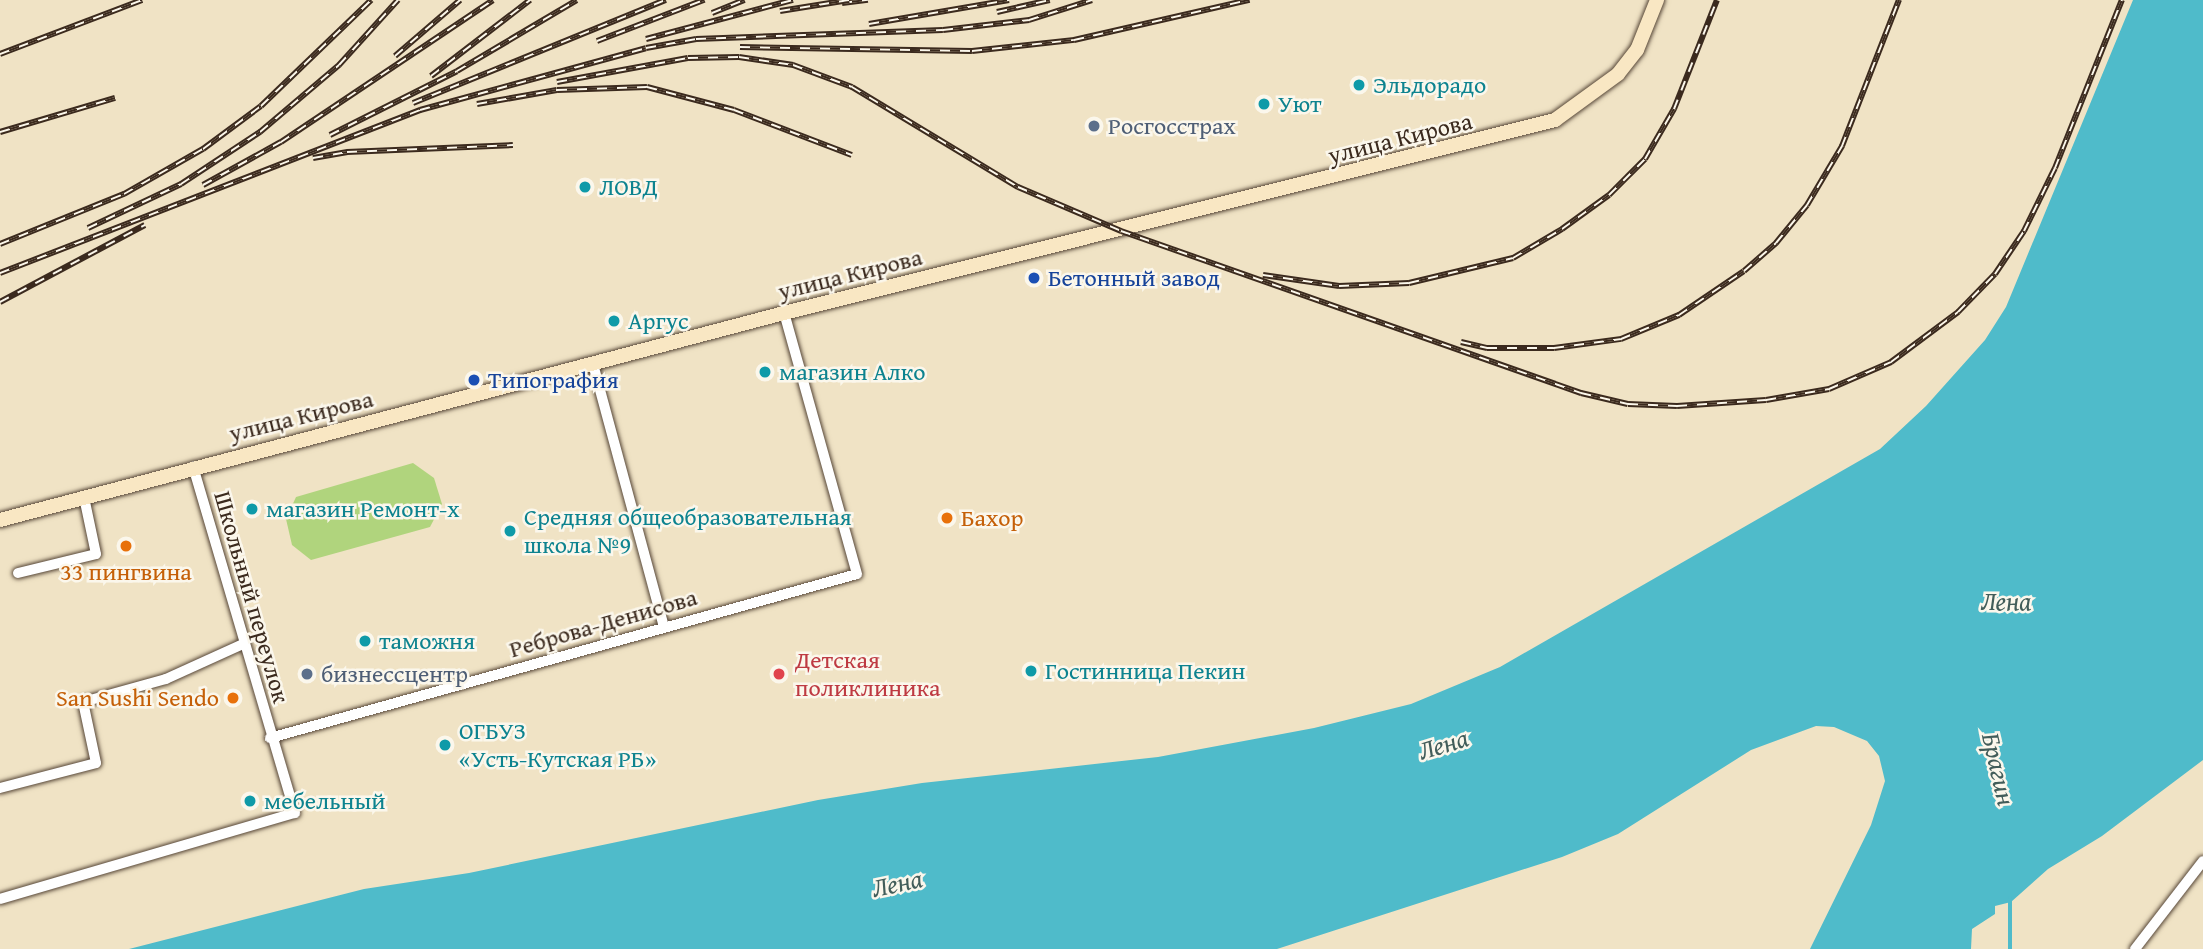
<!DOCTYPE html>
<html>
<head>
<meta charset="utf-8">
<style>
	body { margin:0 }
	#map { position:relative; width:2203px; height:949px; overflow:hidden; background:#f0e3c5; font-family:"Gentium Book Plus",serif }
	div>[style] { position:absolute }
	.green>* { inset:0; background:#b0d47d }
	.water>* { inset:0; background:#4fbbca }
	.stream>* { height:3.5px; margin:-1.75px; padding:0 1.75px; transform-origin:1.75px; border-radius:1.75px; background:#4fbbca }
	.roads { filter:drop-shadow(0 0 2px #564637) drop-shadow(0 0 2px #564637) }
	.minor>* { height:10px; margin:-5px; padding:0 5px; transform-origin:5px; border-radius:5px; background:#fff }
	.secondary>* { height:14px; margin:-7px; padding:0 7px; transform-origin:7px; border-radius:7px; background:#f9e7c3 }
	.rail>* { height:6px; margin-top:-3px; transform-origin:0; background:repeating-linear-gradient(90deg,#fbf7ec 0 10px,#3b2a1e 0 20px); box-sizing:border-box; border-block:2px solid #3b2a1e }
	.dots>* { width:19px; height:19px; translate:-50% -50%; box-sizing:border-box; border:4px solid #fbf7ec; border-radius:50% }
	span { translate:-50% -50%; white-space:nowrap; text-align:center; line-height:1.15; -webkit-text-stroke:5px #fbf7ec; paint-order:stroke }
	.culture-label { font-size:24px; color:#0d838f }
	.left { translate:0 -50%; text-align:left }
	.service-label { font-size:24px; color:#4e5e75 }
	.street-label { font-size:24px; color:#3b2a1e }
	.transit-label { font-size:24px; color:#164399 }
	.food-label { font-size:24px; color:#c56008 }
	.right { translate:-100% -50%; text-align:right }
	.health-label { font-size:24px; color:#be3a42 }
	.water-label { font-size:26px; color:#425d5a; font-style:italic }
</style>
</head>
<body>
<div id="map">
	<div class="green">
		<i style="clip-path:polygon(413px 463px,434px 478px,442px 504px,430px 527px,311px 560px,292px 545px,286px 519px,296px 497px)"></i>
	</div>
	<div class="water">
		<i style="clip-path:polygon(2133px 0,2203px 0,2203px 760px,2102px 836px,2048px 869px,2011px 902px,1995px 906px,1995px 914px,1972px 929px,1971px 949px,1810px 949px,1871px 825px,1885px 781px,1879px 756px,1867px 741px,1834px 727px,1816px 726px,1751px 750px,1618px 834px,1562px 857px,1277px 949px,129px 949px,364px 889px,469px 873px,818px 800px,922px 783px,1158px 757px,1314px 728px,1411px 704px,1500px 667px,1880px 449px,1926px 406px,1985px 340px,2006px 307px)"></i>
	</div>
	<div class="stream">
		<i style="left:2010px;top:949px;width:50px;rotate:-90deg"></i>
	</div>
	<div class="roads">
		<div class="minor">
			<i style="left:593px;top:364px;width:273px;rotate:74.9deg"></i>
			<i style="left:18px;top:573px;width:80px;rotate:-13.7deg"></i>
			<i style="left:96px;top:554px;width:58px;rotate:-101.9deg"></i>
			<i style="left:270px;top:738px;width:609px;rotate:-15.61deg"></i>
			<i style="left:857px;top:574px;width:271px;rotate:-105.6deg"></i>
			<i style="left:0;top:788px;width:99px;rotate:-14.6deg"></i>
			<i style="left:96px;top:763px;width:62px;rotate:-102deg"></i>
			<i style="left:83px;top:702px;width:86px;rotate:-15.5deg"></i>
			<i style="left:166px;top:679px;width:85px;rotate:-24.4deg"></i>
			<i style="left:0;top:899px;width:307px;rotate:-16.3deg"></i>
			<i style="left:295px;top:813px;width:361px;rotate:-106.4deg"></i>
			<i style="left:2135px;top:949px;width:111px;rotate:-52.3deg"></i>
		</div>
		<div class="secondary">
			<i style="left:0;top:520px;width:811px;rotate:-14.79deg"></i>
			<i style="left:784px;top:313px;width:795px;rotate:-14.05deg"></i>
			<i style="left:1555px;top:120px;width:78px;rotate:-36.1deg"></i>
			<i style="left:1618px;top:74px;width:31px;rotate:-52deg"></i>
			<i style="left:1637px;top:50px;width:54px;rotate:-68.2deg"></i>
		</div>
	</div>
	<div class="rail">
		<i style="left:842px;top:3px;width:26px;rotate:-7deg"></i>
		<i style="left:780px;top:11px;width:70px;rotate:-9.1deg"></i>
		<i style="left:997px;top:12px;width:54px;rotate:-12.8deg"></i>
		<i style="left:712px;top:13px;width:35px;rotate:-22deg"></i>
		<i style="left:869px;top:24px;width:142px;rotate:-9.7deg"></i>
		<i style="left:646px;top:39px;width:152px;rotate:-14.9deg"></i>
		<i style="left:597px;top:41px;width:115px;rotate:-21deg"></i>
		<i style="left:740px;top:47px;width:232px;rotate:1deg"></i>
		<i style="left:972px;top:51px;width:103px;rotate:-6.2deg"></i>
		<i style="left:1074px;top:40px;width:180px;rotate:-12.9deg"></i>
		<i style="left:0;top:54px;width:152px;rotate:-20.8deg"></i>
		<i style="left:395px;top:56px;width:86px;rotate:-40.7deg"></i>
		<i style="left:431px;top:76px;width:125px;rotate:-37.5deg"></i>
		<i style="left:557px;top:82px;width:133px;rotate:-10.4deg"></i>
		<i style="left:688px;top:58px;width:51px;rotate:-1.1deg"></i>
		<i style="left:739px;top:57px;width:55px;rotate:8.4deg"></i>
		<i style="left:793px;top:65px;width:63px;rotate:20.4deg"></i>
		<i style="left:852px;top:87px;width:194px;rotate:31.1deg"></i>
		<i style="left:1018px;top:187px;width:112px;rotate:23.1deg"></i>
		<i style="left:1121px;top:231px;width:488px;rotate:19.4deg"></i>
		<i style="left:1581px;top:393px;width:48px;rotate:13.2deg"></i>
		<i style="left:1628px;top:404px;width:49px;rotate:2.3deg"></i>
		<i style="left:1677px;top:406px;width:89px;rotate:-3.9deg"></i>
		<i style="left:1766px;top:400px;width:64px;rotate:-9.9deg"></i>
		<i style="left:1829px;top:389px;width:68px;rotate:-23.5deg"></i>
		<i style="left:1891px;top:362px;width:84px;rotate:-36.7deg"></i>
		<i style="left:1958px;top:312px;width:53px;rotate:-45.8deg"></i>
		<i style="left:1995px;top:274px;width:52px;rotate:-56deg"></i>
		<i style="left:2024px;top:231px;width:70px;rotate:-63.8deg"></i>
		<i style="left:2055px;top:168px;width:181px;rotate:-68.3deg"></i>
		<i style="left:413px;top:103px;width:273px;rotate:-22.2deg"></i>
		<i style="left:477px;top:104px;width:81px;rotate:-9.9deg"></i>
		<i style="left:557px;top:90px;width:90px;rotate:-1.9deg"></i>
		<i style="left:647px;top:87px;width:90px;rotate:14.8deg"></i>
		<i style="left:734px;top:110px;width:126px;rotate:20.9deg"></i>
		<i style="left:0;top:132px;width:120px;rotate:-16.5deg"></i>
		<i style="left:330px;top:135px;width:142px;rotate:-26.7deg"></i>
		<i style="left:457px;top:71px;width:139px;rotate:-30.6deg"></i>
		<i style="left:313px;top:158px;width:35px;rotate:-10deg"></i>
		<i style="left:347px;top:152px;width:166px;rotate:-2.4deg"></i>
		<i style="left:203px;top:185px;width:89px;rotate:-28.9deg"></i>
		<i style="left:281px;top:142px;width:255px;rotate:-33.8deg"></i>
		<i style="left:88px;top:228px;width:103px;rotate:-25.3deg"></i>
		<i style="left:181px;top:184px;width:95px;rotate:-33.4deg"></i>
		<i style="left:260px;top:132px;width:104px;rotate:-40.3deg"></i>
		<i style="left:339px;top:65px;width:88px;rotate:-47.8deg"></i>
		<i style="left:0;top:244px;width:134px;rotate:-22deg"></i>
		<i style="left:124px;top:194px;width:91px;rotate:-29.7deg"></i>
		<i style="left:203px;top:149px;width:72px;rotate:-36.6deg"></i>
		<i style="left:261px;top:106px;width:153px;rotate:-43.9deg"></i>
		<i style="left:0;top:273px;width:451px;rotate:-21.2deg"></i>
		<i style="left:420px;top:110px;width:234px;rotate:-15.3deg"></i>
		<i style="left:646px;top:48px;width:51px;rotate:-10.2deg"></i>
		<i style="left:696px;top:39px;width:247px;rotate:-2.1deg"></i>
		<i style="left:943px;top:30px;width:87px;rotate:-6.6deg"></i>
		<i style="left:1029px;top:20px;width:66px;rotate:-17.6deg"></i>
		<i style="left:1263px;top:275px;width:77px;rotate:8.2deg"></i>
		<i style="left:1339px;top:286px;width:70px;rotate:-2.5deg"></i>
		<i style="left:1409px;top:283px;width:107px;rotate:-13.5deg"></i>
		<i style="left:1513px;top:258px;width:57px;rotate:-30.6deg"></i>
		<i style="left:1562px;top:229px;width:58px;rotate:-35.9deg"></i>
		<i style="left:1609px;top:195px;width:51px;rotate:-45deg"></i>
		<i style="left:1645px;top:159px;width:58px;rotate:-59.9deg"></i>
		<i style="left:1674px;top:109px;width:117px;rotate:-68.5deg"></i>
		<i style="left:0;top:302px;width:164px;rotate:-28deg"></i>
		<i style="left:1461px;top:342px;width:27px;rotate:13deg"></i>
		<i style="left:1487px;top:348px;width:67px"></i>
		<i style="left:1554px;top:348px;width:68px;rotate:-7.7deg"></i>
		<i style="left:1621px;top:339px;width:63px;rotate:-22.5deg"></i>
		<i style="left:1679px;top:315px;width:78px;rotate:-34.1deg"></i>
		<i style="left:1744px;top:271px;width:43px;rotate:-41.2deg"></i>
		<i style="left:1776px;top:243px;width:49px;rotate:-50.8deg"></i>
		<i style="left:1807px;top:205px;width:69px;rotate:-59.3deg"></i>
		<i style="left:1842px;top:146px;width:157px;rotate:-68.7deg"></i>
	</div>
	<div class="dots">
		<i style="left:1359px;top:85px;background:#0f9aa8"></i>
		<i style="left:1264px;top:104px;background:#0f9aa8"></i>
		<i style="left:1094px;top:126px;background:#5c6f8a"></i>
		<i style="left:585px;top:187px;background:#0f9aa8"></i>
		<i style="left:1034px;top:278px;background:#1a4fb4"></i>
		<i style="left:614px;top:321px;background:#0f9aa8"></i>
		<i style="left:765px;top:372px;background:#0f9aa8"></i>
		<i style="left:474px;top:380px;background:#1a4fb4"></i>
		<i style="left:252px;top:509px;background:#0f9aa8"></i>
		<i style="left:947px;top:518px;background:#e8710a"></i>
		<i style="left:510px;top:531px;background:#0f9aa8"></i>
		<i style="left:126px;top:546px;background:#e8710a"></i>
		<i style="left:365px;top:641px;background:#0f9aa8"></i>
		<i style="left:1031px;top:671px;background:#0f9aa8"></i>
		<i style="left:307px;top:674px;background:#5c6f8a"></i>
		<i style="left:779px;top:674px;background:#e0444e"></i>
		<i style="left:233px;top:698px;background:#e8710a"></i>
		<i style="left:445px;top:745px;background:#0f9aa8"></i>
		<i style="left:250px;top:801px;background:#0f9aa8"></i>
	</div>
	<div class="culture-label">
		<span class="left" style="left:1373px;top:85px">Эльдорадо</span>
		<span class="left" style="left:1278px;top:104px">Уют</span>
		<span class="left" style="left:599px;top:187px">ЛОВД</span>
		<span class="left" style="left:628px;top:321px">Аргус</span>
		<span class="left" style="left:779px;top:372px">магазин Алко</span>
		<span class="left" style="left:266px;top:509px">магазин Ремонт-х</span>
		<span class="left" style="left:524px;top:531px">Средняя общеобразовательная<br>школа №9</span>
		<span class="left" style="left:379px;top:641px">таможня</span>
		<span class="left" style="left:1045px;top:671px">Гостинница Пекин</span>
		<span class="left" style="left:459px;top:745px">ОГБУЗ<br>«Усть-Кутская РБ»</span>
		<span class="left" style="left:264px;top:801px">мебельный</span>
	</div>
	<div class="service-label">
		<span class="left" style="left:1108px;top:126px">Росгосстрах</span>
		<span class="left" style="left:321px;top:674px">бизнессцентр</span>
	</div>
	<div class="street-label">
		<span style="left:1400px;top:138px;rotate:-14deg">улица Кирова</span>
		<span style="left:850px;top:274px;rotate:-14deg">улица Кирова</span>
		<span style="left:301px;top:416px;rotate:-14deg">улица Кирова</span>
		<span style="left:252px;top:597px;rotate:74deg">Школьный переулок</span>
		<span style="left:603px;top:623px;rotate:-16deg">Реброва-Денисова</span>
	</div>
	<div class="transit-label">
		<span class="left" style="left:1048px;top:278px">Бетонный завод</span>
		<span class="left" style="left:488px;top:380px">Типография</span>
	</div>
	<div class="food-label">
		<span class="left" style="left:961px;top:518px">Бахор</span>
		<span style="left:126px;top:572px">33 пингвина</span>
		<span class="right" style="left:219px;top:698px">San Sushi Sendo</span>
	</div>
	<div class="health-label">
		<span class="left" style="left:795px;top:674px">Детская<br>поликлиника</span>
	</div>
	<div class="water-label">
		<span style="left:2006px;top:601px">Лена</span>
		<span style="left:1443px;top:744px;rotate:-17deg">Лена</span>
		<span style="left:1999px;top:769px;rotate:77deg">Брагин</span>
		<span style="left:897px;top:883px;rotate:-12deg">Лена</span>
	</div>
</div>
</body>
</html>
